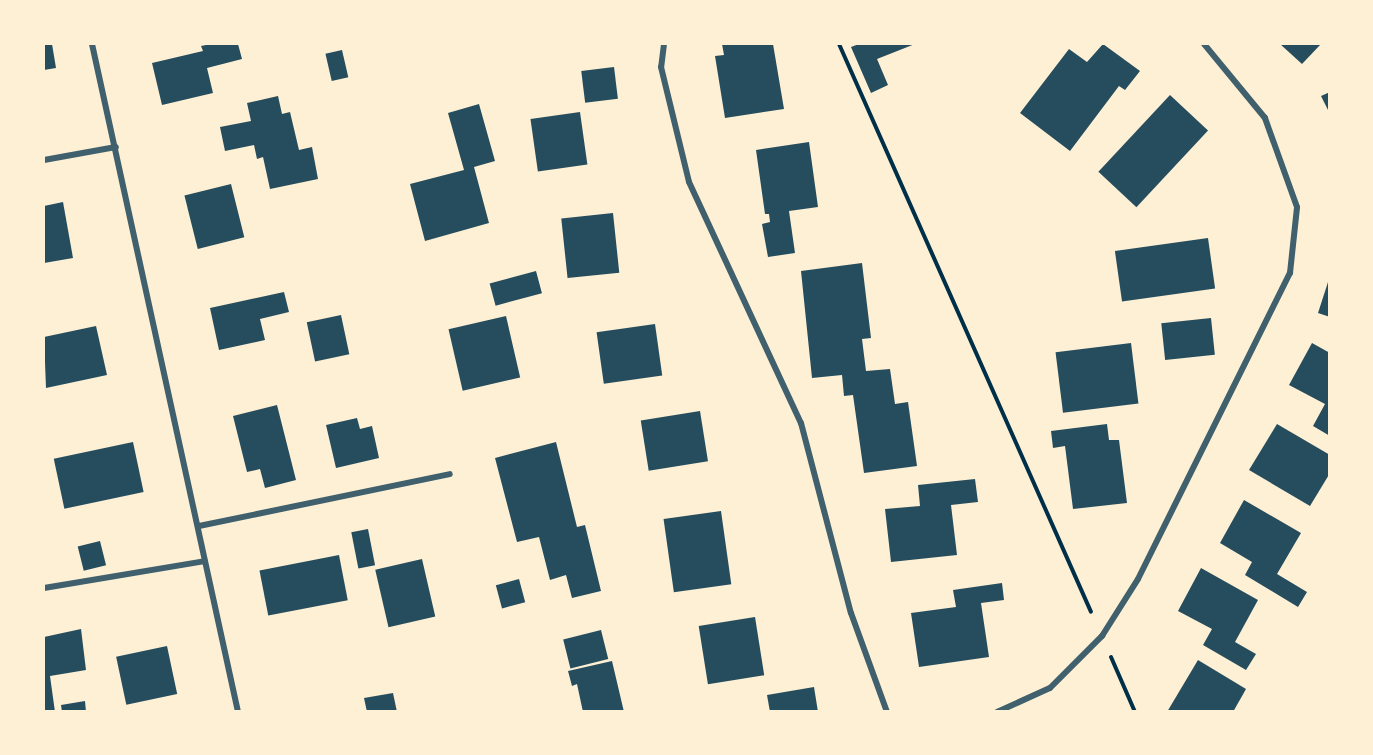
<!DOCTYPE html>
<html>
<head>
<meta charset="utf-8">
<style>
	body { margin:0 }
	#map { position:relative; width:1373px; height:755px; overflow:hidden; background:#fdf0d5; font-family:"Noto Serif",serif }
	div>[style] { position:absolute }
	.building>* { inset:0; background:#264d5e; transform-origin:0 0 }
	.path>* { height:4px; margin:-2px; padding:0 2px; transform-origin:2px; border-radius:2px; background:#003049 }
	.minor>* { height:6px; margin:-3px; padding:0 3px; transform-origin:3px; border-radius:3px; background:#3f606c }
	span { translate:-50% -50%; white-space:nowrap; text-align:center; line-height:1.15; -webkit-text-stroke:4.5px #fdf0d5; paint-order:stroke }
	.frame { position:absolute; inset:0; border:45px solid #fdf0d5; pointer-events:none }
</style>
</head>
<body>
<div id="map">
	<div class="building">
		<i style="clip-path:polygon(44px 44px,52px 44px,56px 68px,44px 70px)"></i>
		<i style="clip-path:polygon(211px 44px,238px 44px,242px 59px,207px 68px,213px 93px,162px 105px,152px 63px,203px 51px,201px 46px)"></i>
		<i style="clip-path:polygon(722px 44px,773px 44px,784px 109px,725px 118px,715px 56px,724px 55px)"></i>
		<i style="clip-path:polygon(859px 44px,915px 44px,877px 59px,888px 85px,871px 93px,851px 47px)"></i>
		<i style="clip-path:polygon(1103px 44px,1140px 71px,1125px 90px,1119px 86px,1070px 151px,1020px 113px,1069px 49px,1087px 62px)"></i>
		<i style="clip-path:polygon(1280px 44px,1321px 44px,1302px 64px)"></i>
		<i style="left:342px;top:50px;width:28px;height:17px;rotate:77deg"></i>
		<i style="left:614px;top:67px;width:32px;height:33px;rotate:83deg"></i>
		<i style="clip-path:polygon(1330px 92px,1330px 114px,1321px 96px)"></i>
		<i style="left:1170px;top:95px;width:52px;height:105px;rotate:43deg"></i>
		<i style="clip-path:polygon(278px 96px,282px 114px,290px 112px,299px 150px,312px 147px,318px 179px,270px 189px,263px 157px,257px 159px,254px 145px,225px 151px,220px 127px,251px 121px,247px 103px)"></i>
		<i style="clip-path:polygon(479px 104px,495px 161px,474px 167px,489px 223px,425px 241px,410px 184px,464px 170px,448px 113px)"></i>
		<i style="left:580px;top:112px;width:53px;height:50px;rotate:82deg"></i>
		<i style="clip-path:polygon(809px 142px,818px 207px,789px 211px,795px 253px,768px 257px,762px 224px,770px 222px,769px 214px,765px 214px,756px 150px)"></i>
		<i style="left:231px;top:184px;width:55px;height:48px;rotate:76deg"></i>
		<i style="clip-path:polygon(63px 202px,73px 258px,44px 263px,44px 206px)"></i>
		<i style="left:613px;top:213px;width:60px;height:52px;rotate:84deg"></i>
		<i style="left:1208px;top:238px;width:51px;height:94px;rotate:82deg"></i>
		<i style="clip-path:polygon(862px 263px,871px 338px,862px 339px,866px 371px,890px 369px,895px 404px,908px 402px,917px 466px,864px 473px,853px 395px,844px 396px,842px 375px,812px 378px,801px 271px)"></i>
		<i style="left:536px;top:271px;width:23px;height:48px;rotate:75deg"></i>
		<i style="clip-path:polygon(1329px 279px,1330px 279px,1330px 317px,1318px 313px)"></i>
		<i style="clip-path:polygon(284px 292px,289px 312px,260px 319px,265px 340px,219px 350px,210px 308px)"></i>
		<i style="left:341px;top:315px;width:40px;height:35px;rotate:78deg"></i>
		<i style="left:506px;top:316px;width:63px;height:59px;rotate:77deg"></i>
		<i style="left:1211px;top:318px;width:37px;height:50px;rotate:84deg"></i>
		<i style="left:655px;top:324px;width:52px;height:59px;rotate:82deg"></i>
		<i style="clip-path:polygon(96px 326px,107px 375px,46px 388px,44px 337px)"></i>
		<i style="left:1131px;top:343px;width:61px;height:76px;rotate:83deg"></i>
		<i style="clip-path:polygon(1312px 343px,1330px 353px,1330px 436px,1313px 426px,1325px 404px,1289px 385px)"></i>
		<i style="clip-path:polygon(277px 405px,296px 480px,265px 488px,260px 469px,247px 472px,233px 416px)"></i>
		<i style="left:700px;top:411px;width:51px;height:60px;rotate:81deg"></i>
		<i style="clip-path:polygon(357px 418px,360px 429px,372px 426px,379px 458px,336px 468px,326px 425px)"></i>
		<i style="clip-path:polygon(1107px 424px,1109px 440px,1119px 440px,1127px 503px,1073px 509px,1065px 446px,1053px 448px,1051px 431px)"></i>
		<i style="clip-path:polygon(1277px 424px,1330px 455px,1330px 473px,1310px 506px,1249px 470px)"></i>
		<i style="left:133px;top:442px;width:51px;height:81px;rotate:78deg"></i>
		<i style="clip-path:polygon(556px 442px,577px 527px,585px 525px,601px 591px,572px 598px,566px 575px,550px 580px,539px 537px,517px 542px,495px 458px)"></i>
		<i style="clip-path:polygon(975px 479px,978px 502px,951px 505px,957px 555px,891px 562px,885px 509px,920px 506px,918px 485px)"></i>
		<i style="clip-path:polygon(1244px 500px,1301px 533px,1277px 574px,1307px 592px,1298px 607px,1245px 575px,1252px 562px,1220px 543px)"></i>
		<i style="left:721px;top:511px;width:74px;height:58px;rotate:82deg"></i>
		<i style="left:368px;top:529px;width:37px;height:17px;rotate:79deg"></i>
		<i style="left:100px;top:541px;width:25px;height:23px;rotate:76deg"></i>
		<i style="left:339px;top:555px;width:46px;height:81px;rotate:79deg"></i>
		<i style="left:422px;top:559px;width:59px;height:48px;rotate:77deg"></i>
		<i style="clip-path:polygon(1201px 568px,1258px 600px,1235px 642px,1256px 654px,1246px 670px,1203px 645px,1212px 629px,1178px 611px)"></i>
		<i style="left:519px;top:579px;width:24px;height:24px;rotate:75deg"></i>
		<i style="clip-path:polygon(1002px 583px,1004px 600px,981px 603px,989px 657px,919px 667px,911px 613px,956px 607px,953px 590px)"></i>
		<i style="left:755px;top:617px;width:59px;height:57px;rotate:81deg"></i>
		<i style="clip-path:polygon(81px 629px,86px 670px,50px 676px,55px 712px,44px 712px,44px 637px)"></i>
		<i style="left:601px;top:630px;width:30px;height:39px;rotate:76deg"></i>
		<i style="left:167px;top:646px;width:49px;height:52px;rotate:78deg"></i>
		<i style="clip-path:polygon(1198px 660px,1246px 689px,1233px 712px,1167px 712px)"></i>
		<i style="clip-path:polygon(612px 661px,624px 712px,583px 712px,577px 684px,572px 686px,568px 671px)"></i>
		<i style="clip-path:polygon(814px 687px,818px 712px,770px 712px,767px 695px)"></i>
		<i style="clip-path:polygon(393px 693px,397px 712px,367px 712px,364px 698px)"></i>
		<i style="clip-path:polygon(85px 701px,86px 712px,62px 712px,61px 705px)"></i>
	</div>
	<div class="path">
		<i style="left:839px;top:44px;width:621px;rotate:66.07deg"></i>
		<i style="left:1111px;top:657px;width:60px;rotate:66.4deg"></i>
	</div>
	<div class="minor">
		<i style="left:92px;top:44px;width:684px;rotate:77.67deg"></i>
		<i style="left:664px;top:44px;width:23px;rotate:97deg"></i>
		<i style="left:661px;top:67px;width:118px;rotate:76.3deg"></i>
		<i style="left:689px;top:182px;width:266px;rotate:65.1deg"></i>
		<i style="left:801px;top:423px;width:196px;rotate:75.3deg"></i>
		<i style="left:851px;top:613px;width:105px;rotate:70deg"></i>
		<i style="left:44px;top:160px;width:73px;rotate:-10.2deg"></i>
		<i style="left:199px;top:526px;width:256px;rotate:-11.7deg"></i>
		<i style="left:44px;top:588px;width:163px;rotate:-9.5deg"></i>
		<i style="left:997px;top:712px;width:58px;rotate:-24.4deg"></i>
		<i style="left:1050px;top:688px;width:74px;rotate:-45deg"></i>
		<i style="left:1102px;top:636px;width:67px;rotate:-57.7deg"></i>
		<i style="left:1138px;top:579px;width:342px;rotate:-63.6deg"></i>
		<i style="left:1290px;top:273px;width:66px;rotate:-83.9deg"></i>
		<i style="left:1297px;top:207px;width:95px;rotate:-109.8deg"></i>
		<i style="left:1265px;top:118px;width:96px;rotate:-129.5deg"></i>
	</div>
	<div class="frame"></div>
</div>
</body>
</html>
